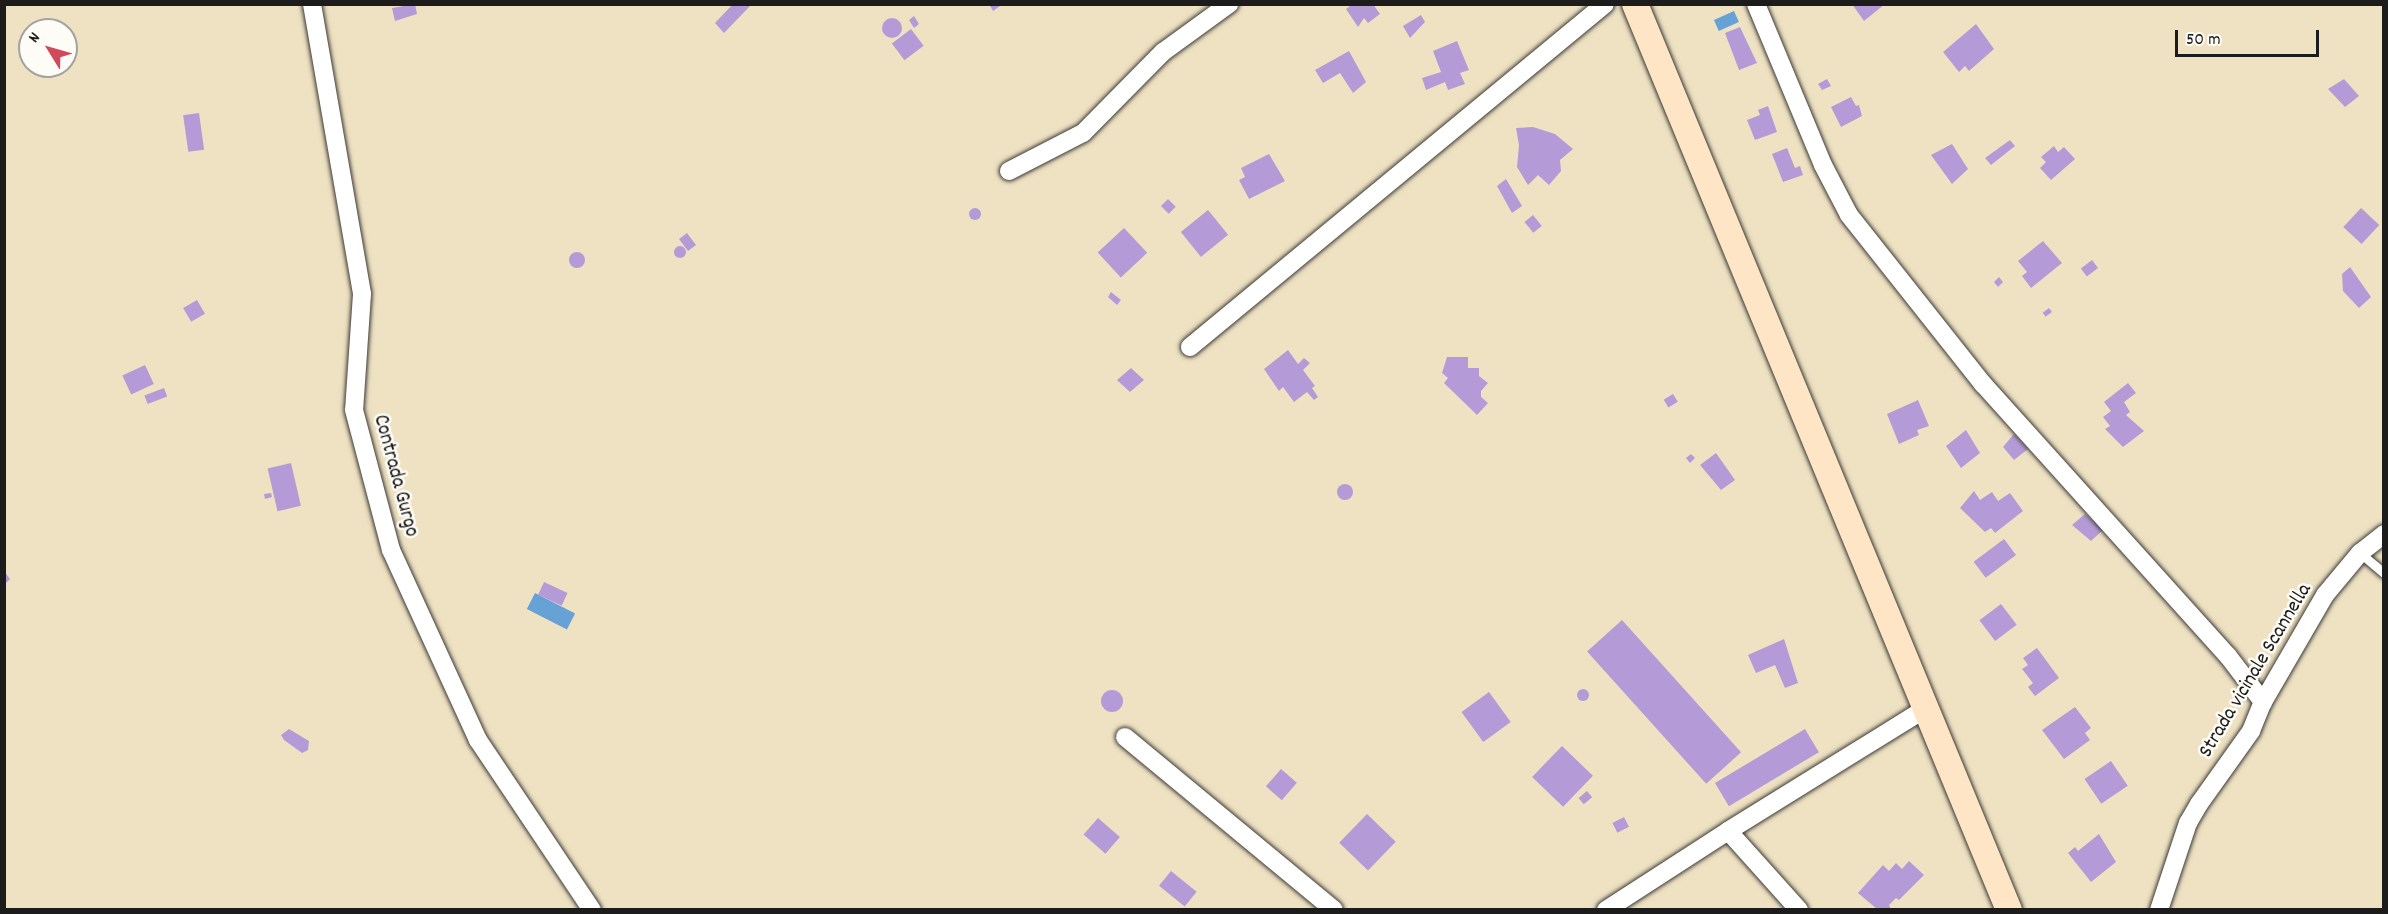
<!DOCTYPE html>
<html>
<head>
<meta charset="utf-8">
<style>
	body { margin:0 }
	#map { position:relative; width:2388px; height:914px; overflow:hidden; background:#efe2c3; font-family:Dekko,sans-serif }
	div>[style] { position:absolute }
	.water>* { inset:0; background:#66a2d6; transform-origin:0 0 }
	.building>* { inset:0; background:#b49bd7; transform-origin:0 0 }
	.round { border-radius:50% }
	.roads { filter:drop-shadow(0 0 2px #3c3a35) drop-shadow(0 0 2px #3c3a35) }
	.service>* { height:9px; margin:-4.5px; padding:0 4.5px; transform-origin:4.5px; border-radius:4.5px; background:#fff }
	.minor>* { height:18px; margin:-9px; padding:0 9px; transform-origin:9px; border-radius:9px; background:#fff }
	.secondary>* { height:26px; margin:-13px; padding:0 13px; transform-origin:13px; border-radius:13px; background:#fde5c5 }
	span { translate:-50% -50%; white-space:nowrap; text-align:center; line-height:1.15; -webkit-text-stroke:5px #fdfcf7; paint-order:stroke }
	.street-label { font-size:21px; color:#1c1c1c }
	.frame { position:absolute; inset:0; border:6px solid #1c1c1c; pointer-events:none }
	.north { position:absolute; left:18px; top:18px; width:60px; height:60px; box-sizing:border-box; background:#fdfcf7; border:2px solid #a3a29f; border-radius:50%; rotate:307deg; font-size:16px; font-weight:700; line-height:24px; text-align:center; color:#1c1c1c }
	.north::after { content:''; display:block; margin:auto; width:21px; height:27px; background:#d1495b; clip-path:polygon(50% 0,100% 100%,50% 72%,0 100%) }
	.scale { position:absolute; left:2175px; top:30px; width:144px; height:27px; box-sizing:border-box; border:3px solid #1c1c1c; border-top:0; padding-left:8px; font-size:18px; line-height:21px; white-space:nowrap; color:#1c1c1c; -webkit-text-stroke:4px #fdfcf7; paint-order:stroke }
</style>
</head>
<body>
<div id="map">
	<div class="water">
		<i style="left:1734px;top:11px;width:12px;height:22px;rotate:66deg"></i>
		<i style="left:535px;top:593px;width:45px;height:18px;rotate:27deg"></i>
	</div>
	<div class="building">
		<i style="clip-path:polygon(415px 4px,417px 14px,395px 21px,392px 8px)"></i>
		<i style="clip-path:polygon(733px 4px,752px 4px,724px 33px,715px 23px)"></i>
		<i style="clip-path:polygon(989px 4px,1003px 4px,993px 11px)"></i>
		<i style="clip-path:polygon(1353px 4px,1373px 4px,1380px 14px,1368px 23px,1364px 18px,1358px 27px,1346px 9px)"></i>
		<i style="clip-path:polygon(1852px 4px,1885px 4px,1864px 21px)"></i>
		<i style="clip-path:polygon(1421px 15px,1425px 22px,1410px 38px,1403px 26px)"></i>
		<i style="clip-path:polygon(914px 16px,919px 24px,914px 28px,909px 20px)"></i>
		<i class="round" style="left:882px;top:18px;width:20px;height:20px"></i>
		<i style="clip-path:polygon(1976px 24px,1994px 49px,1969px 71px,1965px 66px,1959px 72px,1943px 52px)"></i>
		<i style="clip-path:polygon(1740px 27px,1757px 63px,1739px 70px,1725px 33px)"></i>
		<i style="left:911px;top:29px;width:21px;height:24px;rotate:53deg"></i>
		<i style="clip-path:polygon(1457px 41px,1469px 70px,1460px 73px,1465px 84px,1448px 90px,1445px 82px,1426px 90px,1422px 78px,1441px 72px,1433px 51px)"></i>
		<i style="clip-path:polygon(1349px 51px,1366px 82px,1353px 93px,1340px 73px,1323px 83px,1315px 70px)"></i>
		<i style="clip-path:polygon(1827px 79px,1831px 86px,1822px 90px,1818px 84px)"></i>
		<i style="clip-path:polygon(2344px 79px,2359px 96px,2345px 107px,2328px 89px)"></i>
		<i style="clip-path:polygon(1851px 97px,1856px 106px,1859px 105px,1862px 116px,1841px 127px,1831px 107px)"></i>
		<i style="clip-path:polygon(1768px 106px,1777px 132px,1755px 140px,1747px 120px,1760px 115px,1758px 110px)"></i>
		<i style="left:199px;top:113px;width:37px;height:16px;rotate:82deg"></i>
		<i style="clip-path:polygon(1533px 127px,1555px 134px,1573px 149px,1560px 160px,1561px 171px,1549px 185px,1538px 175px,1528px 185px,1517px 167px,1519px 145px,1516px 128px)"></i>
		<i style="clip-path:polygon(2010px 140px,2015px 146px,1991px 165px,1985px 158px)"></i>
		<i style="clip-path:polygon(1952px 144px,1968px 169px,1952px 184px,1931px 155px)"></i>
		<i style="clip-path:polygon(2054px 146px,2058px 152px,2064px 147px,2075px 159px,2051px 180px,2040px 168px,2046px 162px,2041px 157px)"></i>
		<i style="clip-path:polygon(1787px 148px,1795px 168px,1800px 166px,1803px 175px,1783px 182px,1772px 154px)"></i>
		<i style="clip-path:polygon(1269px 154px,1285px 181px,1249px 199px,1239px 180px,1245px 177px,1241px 168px)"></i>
		<i style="clip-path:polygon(1506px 179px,1522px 206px,1512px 213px,1497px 186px)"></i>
		<i style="left:1168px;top:199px;width:11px;height:10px;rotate:45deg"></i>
		<i class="round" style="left:969px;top:208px;width:12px;height:12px"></i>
		<i style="left:2361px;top:208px;width:25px;height:26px;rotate:43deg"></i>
		<i style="left:1208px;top:210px;width:32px;height:35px;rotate:51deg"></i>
		<i style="left:1533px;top:215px;width:14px;height:11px;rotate:51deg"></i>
		<i style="left:1124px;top:228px;width:34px;height:36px;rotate:47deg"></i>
		<i style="left:687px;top:233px;width:15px;height:10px;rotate:53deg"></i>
		<i style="clip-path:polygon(2043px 241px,2062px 263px,2031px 288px,2022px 276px,2027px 272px,2018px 261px)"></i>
		<i class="round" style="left:674px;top:246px;width:12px;height:12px"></i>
		<i class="round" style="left:569px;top:252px;width:16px;height:16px"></i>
		<i style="left:2092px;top:260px;width:10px;height:14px;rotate:53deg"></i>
		<i style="clip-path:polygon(2350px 267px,2371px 297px,2359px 308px,2343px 291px,2342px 274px)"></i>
		<i style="clip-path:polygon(1999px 277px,2003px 282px,1998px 287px,1994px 282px)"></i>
		<i style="clip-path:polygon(1111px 292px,1121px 300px,1117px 305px,1108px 297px)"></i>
		<i style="left:197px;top:300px;width:16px;height:16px;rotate:60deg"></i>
		<i style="left:2049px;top:308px;width:5px;height:8px;rotate:53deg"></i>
		<i style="clip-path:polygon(1288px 350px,1298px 364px,1304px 358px,1310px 363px,1303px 370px,1315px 386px,1312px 388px,1318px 397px,1314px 400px,1307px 392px,1294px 402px,1283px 387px,1279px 391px,1264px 369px)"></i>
		<i style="clip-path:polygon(1447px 357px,1468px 357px,1468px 368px,1479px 368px,1479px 376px,1488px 383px,1481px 391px,1481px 397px,1488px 403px,1477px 415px,1444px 383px,1448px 378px,1442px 373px)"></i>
		<i style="left:145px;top:365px;width:21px;height:25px;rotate:65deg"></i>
		<i style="clip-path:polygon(1131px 368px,1144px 380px,1130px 392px,1117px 380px)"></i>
		<i style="clip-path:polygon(2128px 383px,2136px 393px,2124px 402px,2130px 412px,2126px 415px,2144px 431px,2123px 447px,2105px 429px,2110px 426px,2103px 417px,2111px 411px,2104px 402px)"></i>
		<i style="left:164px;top:388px;width:9px;height:21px;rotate:69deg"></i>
		<i style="left:1673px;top:394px;width:9px;height:11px;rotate:58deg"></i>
		<i style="clip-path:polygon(1918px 400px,1929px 426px,1917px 430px,1919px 435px,1899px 444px,1887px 414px)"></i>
		<i style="clip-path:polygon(1966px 430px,1980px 453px,1961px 468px,1946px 446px)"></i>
		<i style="clip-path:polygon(2014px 434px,2028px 449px,2014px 460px,2003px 447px)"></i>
		<i style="clip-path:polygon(1716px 453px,1735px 480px,1721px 490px,1700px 465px)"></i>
		<i style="clip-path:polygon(1691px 454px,1695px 458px,1690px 463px,1686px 458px)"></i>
		<i style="left:291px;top:463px;width:44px;height:24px;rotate:77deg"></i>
		<i class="round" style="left:1337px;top:484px;width:16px;height:16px"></i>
		<i style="clip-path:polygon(1974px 491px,1980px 500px,1992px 492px,1998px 501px,2010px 493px,2023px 511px,1995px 533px,1991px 528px,1985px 532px,1960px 508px)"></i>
		<i style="clip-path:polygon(271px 493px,272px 497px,265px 499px,264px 494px)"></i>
		<i style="clip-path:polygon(2085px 514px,2103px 530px,2091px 541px,2072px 525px)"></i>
		<i style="left:2004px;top:539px;width:20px;height:38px;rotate:53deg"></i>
		<i style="clip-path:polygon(4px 571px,10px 579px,4px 585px)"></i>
		<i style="left:544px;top:582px;width:26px;height:14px;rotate:25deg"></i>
		<i style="left:2001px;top:604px;width:26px;height:27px;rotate:53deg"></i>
		<i style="left:1622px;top:620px;width:178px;height:47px;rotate:48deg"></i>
		<i style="clip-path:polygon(1784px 639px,1798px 683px,1785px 688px,1775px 665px,1756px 673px,1748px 655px)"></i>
		<i style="clip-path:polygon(2037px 648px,2059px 678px,2035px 696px,2028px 687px,2033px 683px,2022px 669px,2028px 665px,2023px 658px)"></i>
		<i class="round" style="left:1577px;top:689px;width:12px;height:12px"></i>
		<i class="round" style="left:1101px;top:690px;width:22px;height:22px"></i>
		<i style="left:1489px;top:692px;width:37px;height:34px;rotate:54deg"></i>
		<i style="clip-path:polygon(2075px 707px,2091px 728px,2085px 733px,2090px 740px,2064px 759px,2042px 730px)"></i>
		<i style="clip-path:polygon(289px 729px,309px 741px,308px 750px,302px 753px,284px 740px,281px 735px)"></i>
		<i style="left:1805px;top:729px;width:27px;height:105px;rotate:59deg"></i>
		<i style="left:1562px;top:746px;width:43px;height:43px;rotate:44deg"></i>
		<i style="left:2111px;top:761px;width:30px;height:32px;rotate:56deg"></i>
		<i style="left:1281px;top:769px;width:21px;height:23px;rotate:41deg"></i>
		<i style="left:1587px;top:791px;width:8px;height:11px;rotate:50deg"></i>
		<i style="left:1367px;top:814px;width:40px;height:40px;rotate:44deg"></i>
		<i style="left:1624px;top:817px;width:11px;height:13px;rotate:63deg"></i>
		<i style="left:1098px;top:818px;width:29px;height:22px;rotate:41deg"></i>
		<i style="clip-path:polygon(2099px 834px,2116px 862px,2091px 882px,2068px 853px,2075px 847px,2078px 851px)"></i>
		<i style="clip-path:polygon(1909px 861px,1924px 875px,1899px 900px,1896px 898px,1889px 905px,1891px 909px,1877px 909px,1858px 893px,1883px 865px,1889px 871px,1896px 863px,1902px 869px)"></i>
		<i style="left:1171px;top:871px;width:33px;height:19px;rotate:39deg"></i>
	</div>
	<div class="roads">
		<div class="service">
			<i style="left:2360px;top:553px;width:31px;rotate:40deg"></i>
		</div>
		<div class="minor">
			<i style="left:312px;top:4px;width:294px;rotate:80.2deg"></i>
			<i style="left:362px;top:294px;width:116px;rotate:93.9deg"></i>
			<i style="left:354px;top:410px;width:145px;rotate:75.2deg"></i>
			<i style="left:391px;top:550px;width:209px;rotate:65.4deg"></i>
			<i style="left:478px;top:740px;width:205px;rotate:56.2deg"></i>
			<i style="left:1756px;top:4px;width:174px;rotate:67.4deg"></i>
			<i style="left:1823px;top:165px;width:56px;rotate:62.5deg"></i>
			<i style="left:1849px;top:215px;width:216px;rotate:51.6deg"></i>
			<i style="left:1983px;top:384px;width:366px;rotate:48deg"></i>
			<i style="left:2228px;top:656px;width:58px;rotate:52.7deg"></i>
			<i style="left:1009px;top:171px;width:83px;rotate:-27.2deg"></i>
			<i style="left:1083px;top:133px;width:114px;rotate:-45.4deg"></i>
			<i style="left:1163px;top:52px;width:82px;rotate:-36deg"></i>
			<i style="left:1190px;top:347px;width:538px;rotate:-39.57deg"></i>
			<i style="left:1125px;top:737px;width:271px;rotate:39.6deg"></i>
			<i style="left:1606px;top:910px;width:145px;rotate:-32.9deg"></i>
			<i style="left:1799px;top:910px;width:106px;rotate:-131.9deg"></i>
			<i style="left:1728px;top:831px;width:232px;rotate:-31.8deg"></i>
			<i style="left:2159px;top:910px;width:92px;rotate:-71.6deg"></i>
			<i style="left:2188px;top:823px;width:22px;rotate:-60deg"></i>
			<i style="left:2199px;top:804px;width:90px;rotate:-54.5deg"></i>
			<i style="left:2251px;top:731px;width:31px;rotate:-68deg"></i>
			<i style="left:2263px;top:702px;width:124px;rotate:-59.9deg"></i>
			<i style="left:2325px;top:595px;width:55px;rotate:-50.2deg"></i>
			<i style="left:2360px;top:553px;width:31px;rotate:-38deg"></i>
		</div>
		<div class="secondary">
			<i style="left:1635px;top:4px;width:980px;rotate:67.57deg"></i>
		</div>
	</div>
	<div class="street-label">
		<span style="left:395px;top:476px;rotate:75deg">Contrada Gurgo</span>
		<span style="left:2256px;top:671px;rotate:-59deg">Strada vicinale Scannella</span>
	</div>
	<div class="frame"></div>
	<div class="north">N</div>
	<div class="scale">50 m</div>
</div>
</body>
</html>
